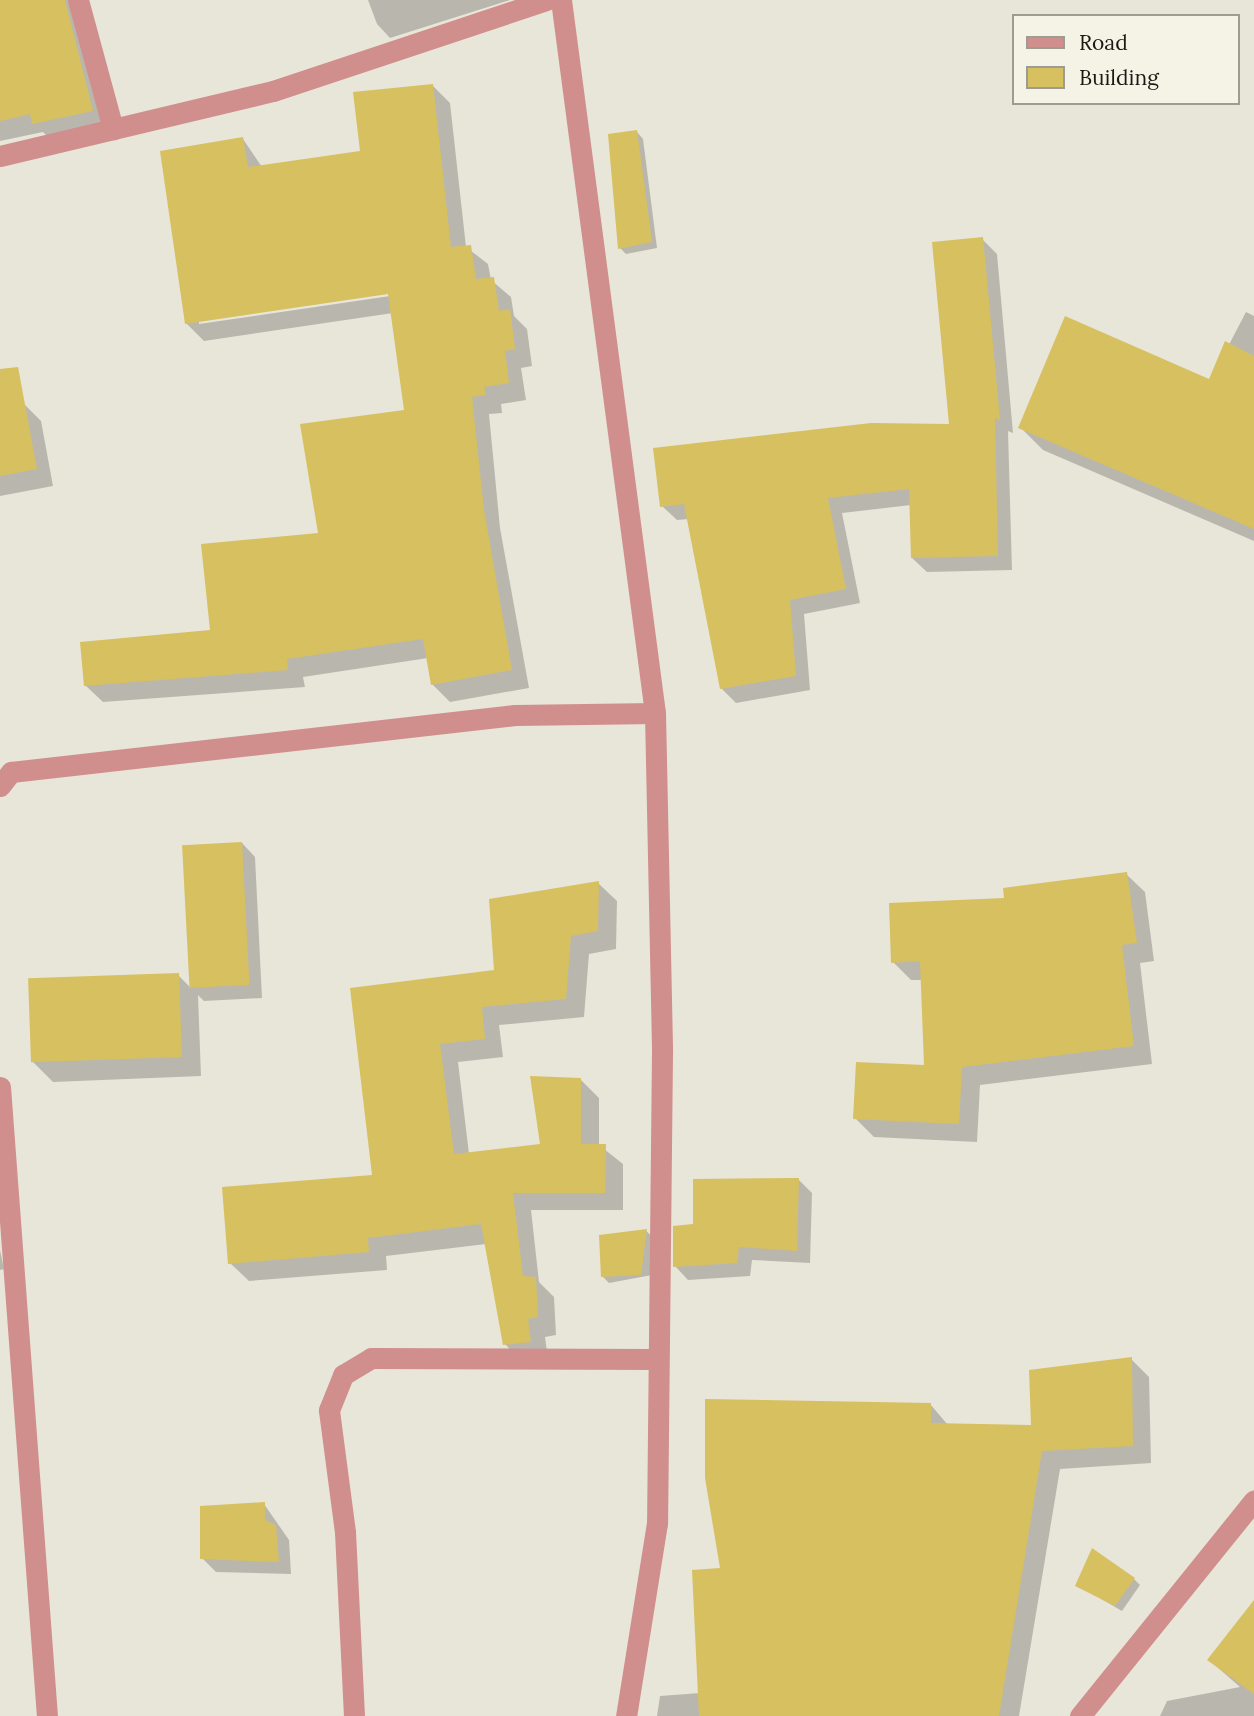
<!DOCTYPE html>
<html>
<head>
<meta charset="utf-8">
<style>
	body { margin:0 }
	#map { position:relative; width:1254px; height:1716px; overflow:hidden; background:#e8e5d9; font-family:Lora,serif }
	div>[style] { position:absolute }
	.shadow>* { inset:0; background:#0003 }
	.building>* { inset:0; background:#d7c060; transform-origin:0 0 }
	.street>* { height:21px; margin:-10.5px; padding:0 10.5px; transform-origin:10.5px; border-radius:10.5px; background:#d08e8c }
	span { translate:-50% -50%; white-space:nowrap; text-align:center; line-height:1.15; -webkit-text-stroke:5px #f5f3e6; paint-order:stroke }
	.legend { position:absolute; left:1012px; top:14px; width:228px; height:91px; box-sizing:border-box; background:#f5f3e6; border:2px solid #9d9c92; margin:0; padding:9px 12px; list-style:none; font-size:21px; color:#1a1914 }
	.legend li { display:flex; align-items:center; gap:14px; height:35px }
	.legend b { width:35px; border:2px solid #9d9c92 }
</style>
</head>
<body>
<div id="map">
	<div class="shadow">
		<i style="clip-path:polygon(0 0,79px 0,109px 128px,51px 140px,43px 132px,0 141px)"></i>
		<i style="clip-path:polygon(368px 0,510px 0,390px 38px,377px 24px)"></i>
		<i style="clip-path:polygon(evenodd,432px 85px,450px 103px,466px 247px,488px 264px,491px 280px,511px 297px,514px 316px,527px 329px,532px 366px,521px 368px,526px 400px,501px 404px,502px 413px,489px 414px,500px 528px,529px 688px,450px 702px,432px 684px,428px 658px,303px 677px,305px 687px,103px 702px,85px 685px,212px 632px,320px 534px,406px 411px,393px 313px,204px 341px,186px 323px,243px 139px,262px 167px,362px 152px,432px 85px,397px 291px,397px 295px,199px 324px,199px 320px,397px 291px)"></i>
		<i style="clip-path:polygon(637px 132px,643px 139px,657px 248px,626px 254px,620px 248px)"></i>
		<i style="clip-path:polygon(982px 239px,997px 254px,1013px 433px,1008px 431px,1012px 570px,927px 572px,912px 558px,911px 505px,842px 513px,860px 603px,804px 614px,810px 690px,736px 703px,721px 688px,689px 519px,677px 520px,662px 506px,951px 426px)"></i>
		<i style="clip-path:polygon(1246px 312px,1254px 316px,1254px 541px,1043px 450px,1020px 427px,1210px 381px)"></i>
		<i style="clip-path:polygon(24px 404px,41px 421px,53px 486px,0 496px,0 409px)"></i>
		<i style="clip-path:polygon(242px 843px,255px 857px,262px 998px,204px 1001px,198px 995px,201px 1076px,53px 1082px,33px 1062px,178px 975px,190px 987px)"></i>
		<i style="clip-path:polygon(1126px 874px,1145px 892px,1154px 961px,1140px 963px,1152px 1064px,980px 1085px,977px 1142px,874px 1137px,855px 1118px,926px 1067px,922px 980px,911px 980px,893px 962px,1006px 900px)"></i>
		<i style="clip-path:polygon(598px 883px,617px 901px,616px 949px,589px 954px,584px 1017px,499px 1025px,503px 1057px,458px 1062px,469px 1154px,542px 1145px,580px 1079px,599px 1098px,599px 1145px,623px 1164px,623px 1210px,531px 1210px,539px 1282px,554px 1297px,556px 1335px,545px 1337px,548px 1359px,523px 1363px,505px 1344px,486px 1244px,386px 1256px,387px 1270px,249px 1281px,230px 1263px,374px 1176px,352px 990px,496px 972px)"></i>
		<i style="clip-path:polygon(798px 1179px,812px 1193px,810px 1263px,752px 1260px,750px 1276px,688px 1280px,675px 1266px,695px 1225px)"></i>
		<i style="clip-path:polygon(646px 1231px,653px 1237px,652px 1275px,609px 1283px,603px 1277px)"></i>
		<i style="clip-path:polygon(0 1250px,4px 1269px,0 1270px)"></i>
		<i style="clip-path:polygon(1131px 1359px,1149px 1377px,1151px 1463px,1060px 1469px,1019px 1716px,657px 1716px,660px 1696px,700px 1693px,722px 1570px,930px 1404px,948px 1425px,1033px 1426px)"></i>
		<i style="clip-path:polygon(264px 1504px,289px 1540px,291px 1574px,216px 1572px,202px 1558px)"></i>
		<i style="clip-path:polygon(1134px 1579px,1140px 1585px,1122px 1611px,1077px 1585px)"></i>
		<i style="clip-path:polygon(1254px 1649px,1254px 1716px,1160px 1716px,1167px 1701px,1240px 1687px,1209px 1660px)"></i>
	</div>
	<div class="building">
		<i style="clip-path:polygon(0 0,65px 0,93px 111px,32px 124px,30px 114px,0 121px)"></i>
		<i style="clip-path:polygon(433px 84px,451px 247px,471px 245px,476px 279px,494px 277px,499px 311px,510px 309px,515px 349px,505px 351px,509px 383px,484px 387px,486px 395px,472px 397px,484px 510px,512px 670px,431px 685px,423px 639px,287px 659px,288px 670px,84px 686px,80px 642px,210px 630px,201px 544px,318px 533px,300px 424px,404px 410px,388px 294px,185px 324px,160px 151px,243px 137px,248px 167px,360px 151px,353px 92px)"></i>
		<i style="clip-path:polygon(637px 130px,652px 242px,618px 249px,608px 134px)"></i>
		<i style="clip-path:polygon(983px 237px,1000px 420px,995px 418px,998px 556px,911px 558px,909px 489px,828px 498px,846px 589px,790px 600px,796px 676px,720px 689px,684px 504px,660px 507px,653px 448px,871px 423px,949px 424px,932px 242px)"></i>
		<i style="clip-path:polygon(1065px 316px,1209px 379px,1225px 341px,1254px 356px,1254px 529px,1018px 428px)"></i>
		<i style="clip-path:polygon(18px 367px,37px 469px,0 476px,0 369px)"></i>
		<i style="left:242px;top:842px;width:143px;height:60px;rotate:87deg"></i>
		<i style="clip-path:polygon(1127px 872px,1137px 943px,1122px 945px,1134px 1046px,962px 1067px,959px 1124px,853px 1119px,856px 1062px,924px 1065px,920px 961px,891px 963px,889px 903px,1004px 898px,1003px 888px)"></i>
		<i style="clip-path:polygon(599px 881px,598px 931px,571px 936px,566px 999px,482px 1007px,485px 1039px,440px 1044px,454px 1154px,540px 1144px,530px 1076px,581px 1078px,581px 1144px,606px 1144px,605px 1193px,513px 1193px,523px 1276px,536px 1277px,538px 1317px,528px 1319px,531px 1342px,503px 1345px,481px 1224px,368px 1238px,369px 1252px,228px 1264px,222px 1187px,372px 1175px,350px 988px,494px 970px,489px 899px)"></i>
		<i style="left:179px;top:973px;width:84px;height:151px;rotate:88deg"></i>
		<i style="clip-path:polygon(799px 1178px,797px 1251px,739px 1247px,737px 1263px,673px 1267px,673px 1226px,693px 1224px,693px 1179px)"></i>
		<i style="clip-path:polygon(647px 1229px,641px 1275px,601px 1277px,599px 1235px)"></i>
		<i style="clip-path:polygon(1132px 1357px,1133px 1446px,1042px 1451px,999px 1716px,699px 1716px,692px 1570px,720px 1568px,705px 1478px,705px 1399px,931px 1403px,931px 1423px,1031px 1425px,1029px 1370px)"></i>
		<i style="clip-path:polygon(265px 1502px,265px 1520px,276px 1525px,279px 1562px,200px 1559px,200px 1506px)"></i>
		<i style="clip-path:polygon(1092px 1548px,1135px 1578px,1115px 1606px,1075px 1586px)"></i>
		<i style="clip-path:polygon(1254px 1600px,1254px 1694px,1207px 1660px)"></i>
	</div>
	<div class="street">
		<i style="left:78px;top:0;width:134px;rotate:74.8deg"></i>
		<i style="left:561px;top:0;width:719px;rotate:82.49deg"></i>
		<i style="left:655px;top:713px;width:339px;rotate:88.8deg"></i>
		<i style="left:662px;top:1052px;width:471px;rotate:90.6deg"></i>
		<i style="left:657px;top:1523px;width:195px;rotate:99.1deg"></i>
		<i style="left:0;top:156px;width:281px;rotate:-13.4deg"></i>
		<i style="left:273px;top:91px;width:288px;rotate:-18.4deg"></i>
		<i style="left:0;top:786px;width:18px;rotate:-52deg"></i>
		<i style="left:11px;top:772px;width:507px;rotate:-6.45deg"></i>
		<i style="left:515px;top:715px;width:140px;rotate:-0.8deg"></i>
		<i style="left:0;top:1087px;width:631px;rotate:85.73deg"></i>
		<i style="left:354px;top:1716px;width:184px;rotate:-92.8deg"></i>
		<i style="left:345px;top:1532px;width:123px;rotate:-97.5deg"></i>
		<i style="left:329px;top:1410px;width:38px;rotate:-68deg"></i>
		<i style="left:343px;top:1375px;width:33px;rotate:-31deg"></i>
		<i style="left:371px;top:1358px;width:285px;rotate:0.2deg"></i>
		<i style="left:1080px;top:1716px;width:277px;rotate:-51.1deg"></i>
	</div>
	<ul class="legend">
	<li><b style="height:9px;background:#d08e8c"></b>Road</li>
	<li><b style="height:19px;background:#d7c060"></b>Building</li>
	</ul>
</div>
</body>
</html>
